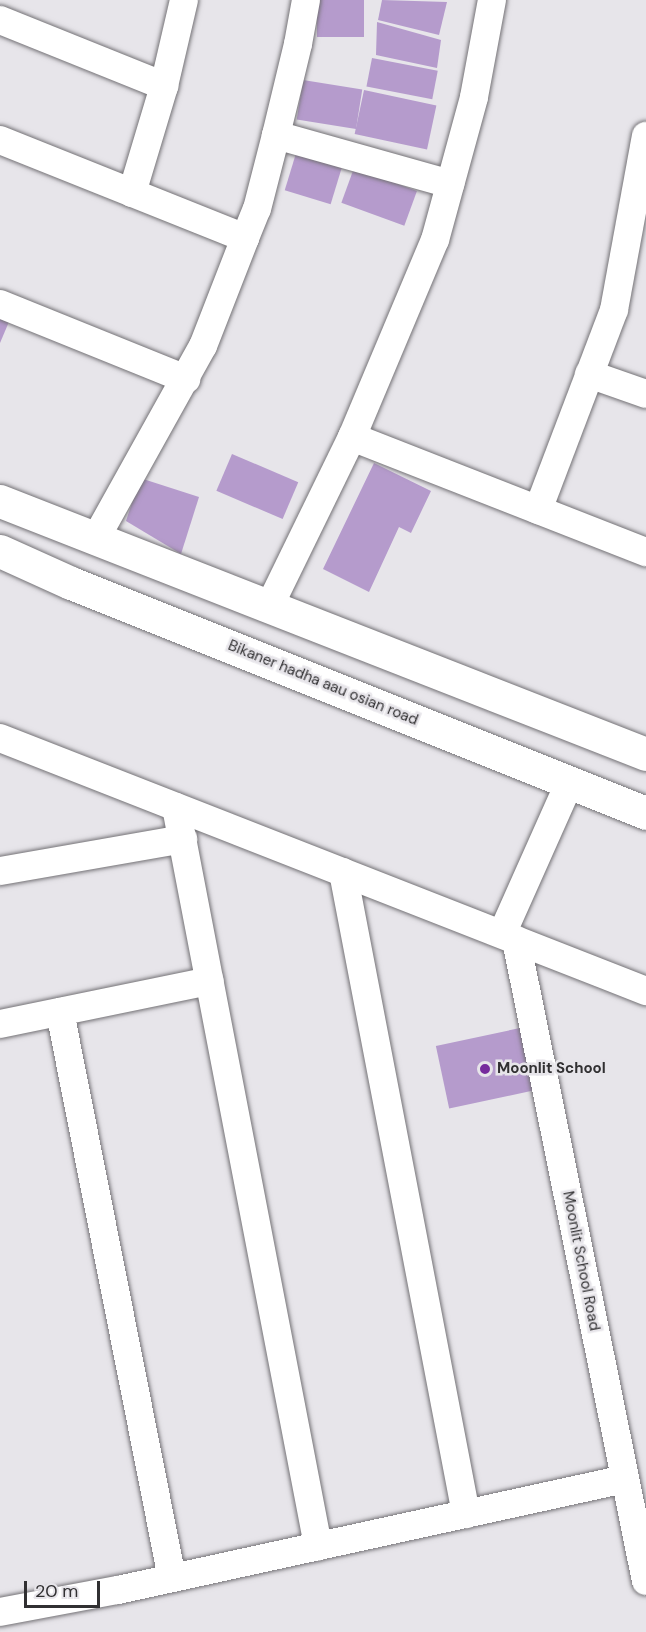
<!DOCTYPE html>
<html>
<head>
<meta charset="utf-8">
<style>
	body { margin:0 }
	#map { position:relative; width:646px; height:1632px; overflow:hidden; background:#e7e5ea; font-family:"DM Sans",sans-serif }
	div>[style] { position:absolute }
	.building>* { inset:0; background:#b59bcc; transform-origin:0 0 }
	.roads { filter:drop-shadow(0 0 2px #747276) drop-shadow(0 0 2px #747276) }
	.minor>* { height:28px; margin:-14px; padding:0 14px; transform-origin:14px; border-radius:14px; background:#fff }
	.primary>* { height:33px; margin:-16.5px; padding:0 16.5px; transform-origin:16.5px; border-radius:16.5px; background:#fff }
	.dots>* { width:16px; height:16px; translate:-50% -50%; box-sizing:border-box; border:3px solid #e7e5ea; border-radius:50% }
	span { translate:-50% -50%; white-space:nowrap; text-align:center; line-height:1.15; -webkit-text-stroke:5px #e7e5ea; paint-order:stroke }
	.street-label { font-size:15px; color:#313032 }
	.poi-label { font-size:15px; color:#313032; font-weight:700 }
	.left { translate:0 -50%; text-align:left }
	.scale { position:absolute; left:24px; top:1581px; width:76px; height:27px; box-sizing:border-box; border:3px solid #313032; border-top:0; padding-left:8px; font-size:18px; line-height:21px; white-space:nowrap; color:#313032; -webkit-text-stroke:4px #e7e5ea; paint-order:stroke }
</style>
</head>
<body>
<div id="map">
	<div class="building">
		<i style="left:317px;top:0;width:47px;height:37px"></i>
		<i style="clip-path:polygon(382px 0,447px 2px,439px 35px,378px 20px)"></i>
		<i style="clip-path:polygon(377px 22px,441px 40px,437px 68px,376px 55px)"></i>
		<i style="left:372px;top:58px;width:67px;height:29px;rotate:11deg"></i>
		<i style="left:303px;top:80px;width:60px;height:40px;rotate:9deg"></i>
		<i style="left:364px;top:90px;width:74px;height:45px;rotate:12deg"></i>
		<i style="left:297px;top:150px;width:48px;height:42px;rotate:17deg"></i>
		<i style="left:354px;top:168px;width:67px;height:37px;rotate:20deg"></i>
		<i style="clip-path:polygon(0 312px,11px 317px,0 343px)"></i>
		<i style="left:232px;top:454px;width:72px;height:40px;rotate:23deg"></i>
		<i style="clip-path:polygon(374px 463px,431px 491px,411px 533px,399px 527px,369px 592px,323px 569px)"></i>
		<i style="clip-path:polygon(140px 478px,199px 497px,181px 554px,126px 521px)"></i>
		<i style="left:520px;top:1028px;width:64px;height:86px;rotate:78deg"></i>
	</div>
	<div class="roads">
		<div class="minor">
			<i style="left:0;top:20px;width:177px;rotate:21.9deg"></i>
			<i style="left:276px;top:135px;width:181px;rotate:15.7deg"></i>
			<i style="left:0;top:140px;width:264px;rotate:21.8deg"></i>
			<i style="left:132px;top:193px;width:112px;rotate:-73.3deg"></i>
			<i style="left:164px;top:86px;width:88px;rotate:-76.9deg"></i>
			<i style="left:0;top:304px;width:201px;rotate:22deg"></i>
			<i style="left:589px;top:374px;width:60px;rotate:19.3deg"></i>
			<i style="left:352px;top:437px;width:316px;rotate:21.4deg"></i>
			<i style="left:538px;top:510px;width:214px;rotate:-69.2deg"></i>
			<i style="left:614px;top:310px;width:177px;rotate:-79.6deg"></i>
			<i style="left:96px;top:538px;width:220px;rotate:-60.9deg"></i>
			<i style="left:203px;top:346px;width:116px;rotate:-68.7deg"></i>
			<i style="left:245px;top:238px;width:31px;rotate:-68deg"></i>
			<i style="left:257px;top:209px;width:76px;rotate:-75.6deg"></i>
			<i style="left:276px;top:135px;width:94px;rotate:-76.4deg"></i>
			<i style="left:298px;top:44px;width:45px;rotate:-79.7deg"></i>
			<i style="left:270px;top:605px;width:187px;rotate:-64deg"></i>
			<i style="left:352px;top:437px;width:214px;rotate:-67.2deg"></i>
			<i style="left:435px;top:240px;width:148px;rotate:-74.7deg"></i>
			<i style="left:474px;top:97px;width:99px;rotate:-79.5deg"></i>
			<i style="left:0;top:738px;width:694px;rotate:21.39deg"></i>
			<i style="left:176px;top:807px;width:753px;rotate:79.12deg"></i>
			<i style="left:0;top:871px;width:186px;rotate:-9.9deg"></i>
			<i style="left:343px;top:872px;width:654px;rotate:79.15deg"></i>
			<i style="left:502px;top:934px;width:167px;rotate:-66deg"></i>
			<i style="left:516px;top:940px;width:654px;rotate:78.54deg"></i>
			<i style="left:60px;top:1012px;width:577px;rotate:78.81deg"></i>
			<i style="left:0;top:1024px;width:214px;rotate:-11.6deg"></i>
			<i style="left:0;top:1612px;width:120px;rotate:-10.6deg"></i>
			<i style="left:118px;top:1590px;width:519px;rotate:-12.35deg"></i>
		</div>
		<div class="primary">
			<i style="left:0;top:501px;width:694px;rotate:21.39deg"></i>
			<i style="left:0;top:551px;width:78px;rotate:24.3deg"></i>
			<i style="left:71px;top:583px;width:619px;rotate:21.8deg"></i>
		</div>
	</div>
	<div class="dots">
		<i style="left:485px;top:1069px;background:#762b9d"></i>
	</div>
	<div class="street-label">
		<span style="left:323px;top:683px;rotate:22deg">Bikaner hadha aau osian road</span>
		<span style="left:581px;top:1261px;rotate:79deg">Moonlit School Road</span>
	</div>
	<div class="poi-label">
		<span class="left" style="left:497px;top:1069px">Moonlit School</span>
	</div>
	<div class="scale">20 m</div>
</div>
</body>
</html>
